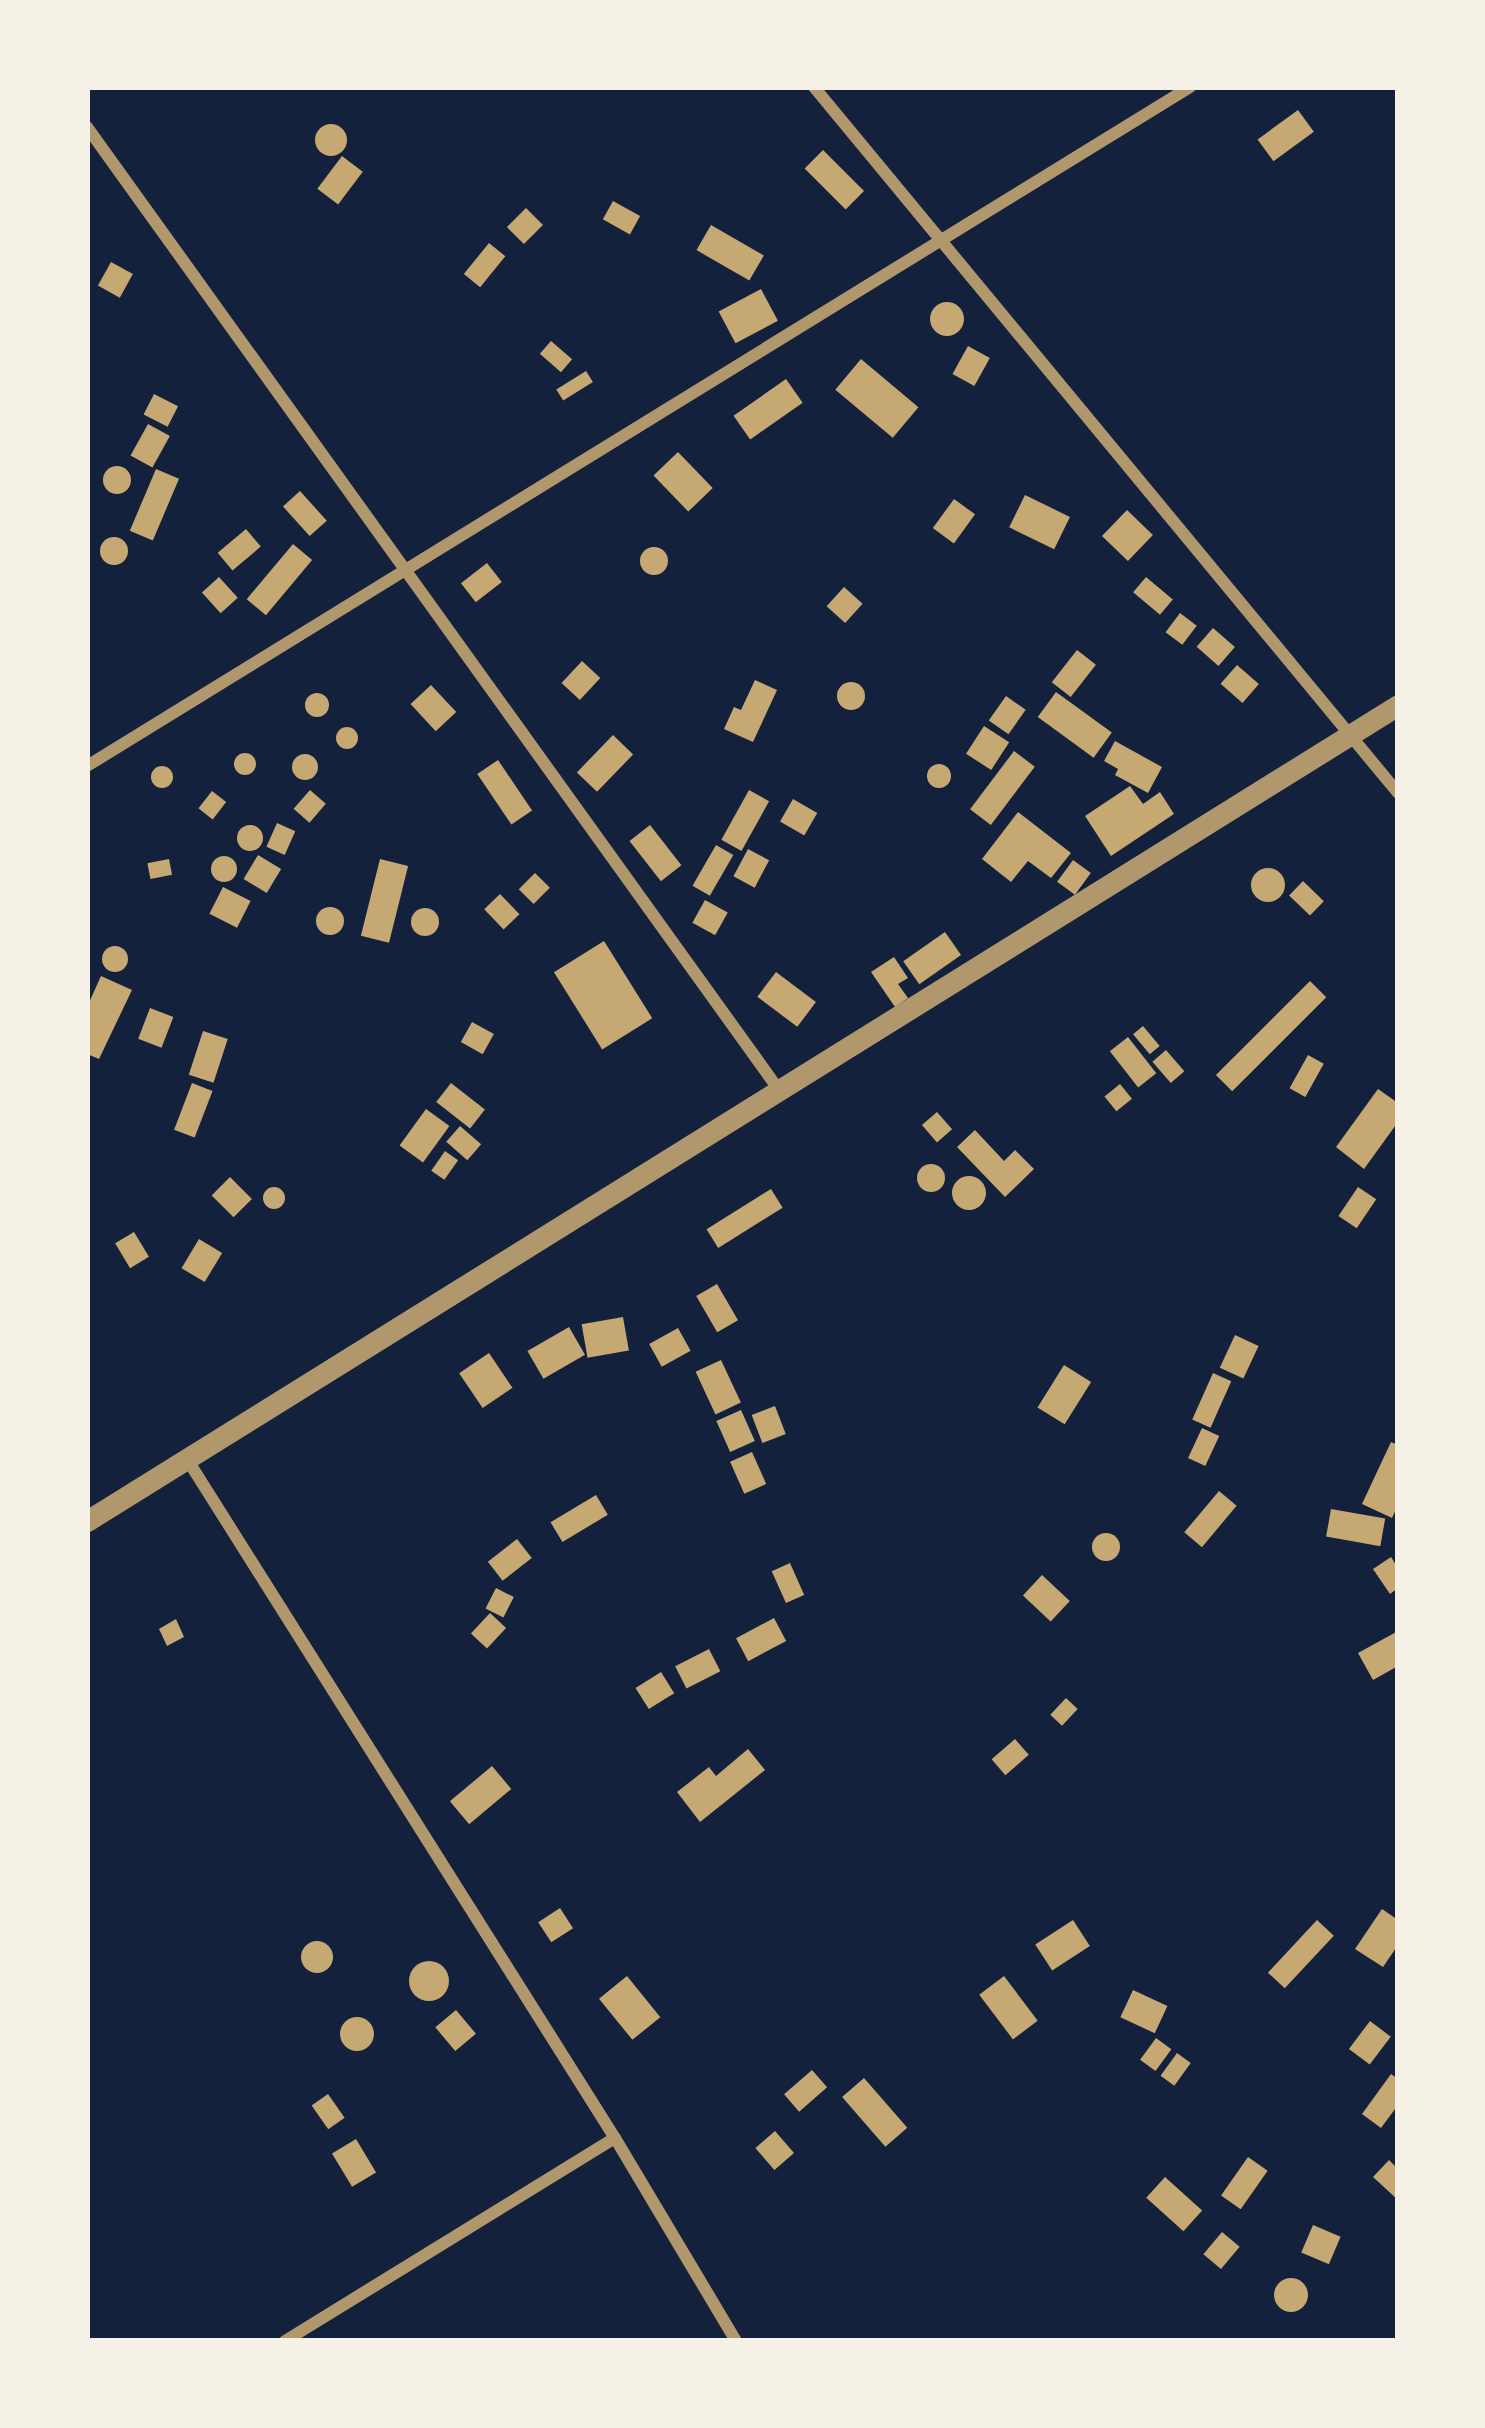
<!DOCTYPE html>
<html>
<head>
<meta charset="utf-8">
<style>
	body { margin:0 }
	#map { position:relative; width:1485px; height:2428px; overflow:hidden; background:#14213d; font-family:Karla,sans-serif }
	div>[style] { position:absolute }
	.building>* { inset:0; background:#c6a872; transform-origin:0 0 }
	.round { border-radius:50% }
	.minor>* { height:12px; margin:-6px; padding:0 6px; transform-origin:6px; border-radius:6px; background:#b1986c }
	.tertiary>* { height:21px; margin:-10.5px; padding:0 10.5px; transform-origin:10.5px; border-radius:10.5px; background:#b1986c }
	span { translate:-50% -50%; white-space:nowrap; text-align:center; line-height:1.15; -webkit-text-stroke:12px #f6f1e7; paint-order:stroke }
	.frame { position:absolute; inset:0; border:90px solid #f6f1e7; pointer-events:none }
</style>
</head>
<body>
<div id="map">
	<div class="building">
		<i style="left:1298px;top:110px;width:27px;height:50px;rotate:54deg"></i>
		<i class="round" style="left:315px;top:124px;width:32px;height:32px"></i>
		<i style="left:823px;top:150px;width:58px;height:26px;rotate:45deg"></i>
		<i style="left:342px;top:156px;width:26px;height:41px;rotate:37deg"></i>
		<i style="left:613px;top:201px;width:31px;height:21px;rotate:29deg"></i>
		<i style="left:526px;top:208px;width:24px;height:27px;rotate:45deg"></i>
		<i style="left:711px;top:225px;width:61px;height:29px;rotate:30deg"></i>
		<i style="left:489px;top:243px;width:21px;height:40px;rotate:39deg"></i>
		<i style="left:111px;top:262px;width:25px;height:27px;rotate:29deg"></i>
		<i style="left:761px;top:289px;width:36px;height:48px;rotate:62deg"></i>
		<i class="round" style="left:930px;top:302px;width:34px;height:34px"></i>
		<i style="left:551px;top:341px;width:28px;height:17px;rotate:41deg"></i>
		<i style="left:968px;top:346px;width:25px;height:32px;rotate:29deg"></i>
		<i style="left:861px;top:359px;width:75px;height:40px;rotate:40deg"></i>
		<i style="left:586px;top:371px;width:13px;height:35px;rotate:58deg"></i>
		<i style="left:786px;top:379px;width:29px;height:64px;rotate:55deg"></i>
		<i style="left:154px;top:394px;width:27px;height:23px;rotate:27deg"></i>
		<i style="left:148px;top:424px;width:25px;height:36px;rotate:29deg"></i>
		<i style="left:678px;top:452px;width:50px;height:34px;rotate:46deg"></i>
		<i class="round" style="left:103px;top:466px;width:28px;height:28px"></i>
		<i style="left:156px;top:469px;width:25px;height:67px;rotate:23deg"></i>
		<i style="left:300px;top:491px;width:40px;height:23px;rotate:48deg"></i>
		<i style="left:1025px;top:495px;width:50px;height:36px;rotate:26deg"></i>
		<i style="left:954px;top:499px;width:26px;height:36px;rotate:36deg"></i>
		<i style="left:1127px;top:510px;width:36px;height:36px;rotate:44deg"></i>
		<i style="left:246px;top:529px;width:23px;height:37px;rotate:50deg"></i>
		<i class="round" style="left:100px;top:537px;width:28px;height:28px"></i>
		<i style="left:293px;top:544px;width:25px;height:72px;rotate:40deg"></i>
		<i class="round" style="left:640px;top:547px;width:28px;height:28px"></i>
		<i style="left:487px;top:563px;width:24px;height:33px;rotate:52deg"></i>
		<i style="left:219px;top:577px;width:28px;height:23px;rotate:48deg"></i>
		<i style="left:1146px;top:577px;width:35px;height:20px;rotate:40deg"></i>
		<i style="left:844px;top:587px;width:25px;height:26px;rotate:42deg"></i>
		<i style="left:1180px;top:613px;width:21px;height:24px;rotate:37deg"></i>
		<i style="left:1213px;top:628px;width:29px;height:25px;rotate:41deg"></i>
		<i style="left:1077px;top:650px;width:24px;height:41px;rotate:38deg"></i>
		<i style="left:582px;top:661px;width:25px;height:30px;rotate:43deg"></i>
		<i style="left:1237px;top:665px;width:29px;height:25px;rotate:41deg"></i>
		<i style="clip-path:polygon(755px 680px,777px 690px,753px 742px,724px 729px,734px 707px,741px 710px)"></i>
		<i class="round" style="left:837px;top:682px;width:28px;height:28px"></i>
		<i style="left:431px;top:685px;width:37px;height:28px;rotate:47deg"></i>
		<i style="left:1056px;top:692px;width:69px;height:31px;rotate:36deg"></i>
		<i class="round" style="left:305px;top:693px;width:24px;height:24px"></i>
		<i style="left:1006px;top:696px;width:24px;height:30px;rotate:35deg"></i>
		<i style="left:984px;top:726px;width:30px;height:33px;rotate:33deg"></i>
		<i class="round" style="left:336px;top:727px;width:22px;height:22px"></i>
		<i style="left:613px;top:735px;width:28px;height:52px;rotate:44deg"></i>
		<i style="clip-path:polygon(1115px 741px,1162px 767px,1148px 793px,1115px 775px,1118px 769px,1104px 761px)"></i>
		<i style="left:1014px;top:751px;width:26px;height:73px;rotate:37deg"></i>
		<i class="round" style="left:234px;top:753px;width:22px;height:22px"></i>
		<i class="round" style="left:292px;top:754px;width:26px;height:26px"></i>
		<i style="left:498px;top:760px;width:61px;height:25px;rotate:56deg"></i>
		<i class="round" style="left:927px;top:764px;width:24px;height:24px"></i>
		<i class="round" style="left:151px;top:766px;width:22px;height:22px"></i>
		<i style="clip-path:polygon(1130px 786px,1143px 804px,1160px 792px,1174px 814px,1111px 856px,1085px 816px)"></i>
		<i style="left:310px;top:790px;width:21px;height:25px;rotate:41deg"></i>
		<i style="left:749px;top:790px;width:23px;height:57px;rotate:29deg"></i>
		<i style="left:212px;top:791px;width:18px;height:22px;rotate:38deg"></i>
		<i style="left:793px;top:799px;width:28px;height:26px;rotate:30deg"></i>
		<i style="clip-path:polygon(1018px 812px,1071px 853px,1051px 878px,1028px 861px,1011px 882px,982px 859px)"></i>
		<i style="left:277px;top:823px;width:20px;height:26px;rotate:24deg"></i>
		<i style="left:650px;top:825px;width:51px;height:26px;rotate:52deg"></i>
		<i class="round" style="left:237px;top:825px;width:26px;height:26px"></i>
		<i style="left:716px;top:845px;width:20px;height:47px;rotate:30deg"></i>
		<i style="left:748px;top:849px;width:24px;height:31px;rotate:28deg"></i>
		<i style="left:258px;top:855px;width:27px;height:28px;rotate:31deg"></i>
		<i class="round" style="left:211px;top:856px;width:26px;height:26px"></i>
		<i style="left:169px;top:859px;width:16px;height:22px;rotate:79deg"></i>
		<i style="left:380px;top:859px;width:29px;height:79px;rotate:14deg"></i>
		<i style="left:1073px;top:860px;width:22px;height:27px;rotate:36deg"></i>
		<i class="round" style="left:1251px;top:868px;width:34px;height:34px"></i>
		<i style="left:535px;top:873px;width:21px;height:23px;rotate:45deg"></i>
		<i style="left:1303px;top:881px;width:29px;height:20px;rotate:44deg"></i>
		<i style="left:223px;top:887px;width:31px;height:30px;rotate:27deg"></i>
		<i style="left:500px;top:894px;width:28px;height:22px;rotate:46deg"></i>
		<i style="left:705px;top:900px;width:26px;height:26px;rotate:29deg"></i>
		<i class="round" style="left:316px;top:907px;width:28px;height:28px"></i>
		<i class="round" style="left:411px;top:908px;width:28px;height:28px"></i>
		<i style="left:945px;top:932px;width:28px;height:51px;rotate:55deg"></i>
		<i style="left:604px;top:941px;width:91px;height:59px;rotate:58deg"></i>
		<i class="round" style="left:102px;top:946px;width:26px;height:26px"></i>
		<i style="clip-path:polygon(894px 957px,908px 978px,898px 984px,908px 998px,895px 1007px,871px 972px)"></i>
		<i style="left:776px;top:972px;width:50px;height:31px;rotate:37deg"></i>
		<i style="clip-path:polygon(101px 976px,132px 990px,99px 1059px,87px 1054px,87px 1007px)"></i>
		<i style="left:1310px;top:981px;width:23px;height:133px;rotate:45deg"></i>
		<i style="left:150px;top:1008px;width:25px;height:33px;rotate:21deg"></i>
		<i style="left:472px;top:1022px;width:25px;height:23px;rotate:29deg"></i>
		<i style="left:1143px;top:1026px;width:26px;height:13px;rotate:50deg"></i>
		<i style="left:203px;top:1031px;width:26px;height:46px;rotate:18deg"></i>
		<i style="left:1128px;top:1037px;width:46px;height:23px;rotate:52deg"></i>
		<i style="left:1166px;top:1050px;width:28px;height:18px;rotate:49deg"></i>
		<i style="left:1308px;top:1055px;width:18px;height:38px;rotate:29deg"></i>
		<i style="left:192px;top:1083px;width:22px;height:50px;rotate:21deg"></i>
		<i style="left:451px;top:1083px;width:43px;height:24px;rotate:38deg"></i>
		<i style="left:1120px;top:1084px;width:19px;height:20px;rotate:51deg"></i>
		<i style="clip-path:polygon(1378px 1089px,1398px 1103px,1398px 1122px,1364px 1169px,1336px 1147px)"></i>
		<i style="left:426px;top:1109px;width:29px;height:45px;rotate:36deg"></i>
		<i style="left:937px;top:1112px;width:23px;height:20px;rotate:49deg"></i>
		<i style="left:460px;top:1126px;width:28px;height:21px;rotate:41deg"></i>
		<i style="clip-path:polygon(975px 1130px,1004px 1161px,1015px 1150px,1034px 1169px,1005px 1197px,957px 1147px)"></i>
		<i style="left:445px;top:1151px;width:16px;height:24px;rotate:35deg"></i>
		<i class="round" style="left:917px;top:1164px;width:28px;height:28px"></i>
		<i class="round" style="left:952px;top:1176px;width:34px;height:34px"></i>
		<i style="left:230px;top:1177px;width:31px;height:26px;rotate:45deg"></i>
		<i style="left:1358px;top:1187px;width:22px;height:35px;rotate:34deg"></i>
		<i class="round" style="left:263px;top:1187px;width:22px;height:22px"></i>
		<i style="left:771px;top:1189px;width:22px;height:76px;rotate:58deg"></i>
		<i style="left:134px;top:1232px;width:29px;height:22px;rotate:59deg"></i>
		<i style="left:199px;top:1239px;width:27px;height:34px;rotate:31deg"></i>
		<i style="left:717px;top:1284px;width:42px;height:24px;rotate:60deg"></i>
		<i style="left:623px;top:1317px;width:34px;height:42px;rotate:80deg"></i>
		<i style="left:569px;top:1327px;width:32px;height:48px;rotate:60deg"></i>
		<i style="left:678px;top:1328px;width:26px;height:33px;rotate:61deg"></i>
		<i style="left:1235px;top:1335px;width:26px;height:36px;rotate:25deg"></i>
		<i style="left:489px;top:1353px;width:42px;height:36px;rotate:56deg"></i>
		<i style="left:721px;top:1360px;width:47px;height:28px;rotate:65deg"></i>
		<i style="left:1064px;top:1365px;width:32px;height:50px;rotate:32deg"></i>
		<i style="left:1213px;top:1373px;width:20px;height:51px;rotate:24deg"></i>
		<i style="left:775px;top:1406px;width:30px;height:25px;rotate:69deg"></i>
		<i style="left:741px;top:1410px;width:34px;height:27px;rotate:66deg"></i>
		<i style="left:1202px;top:1428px;width:19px;height:33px;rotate:25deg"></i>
		<i style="clip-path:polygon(1391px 1442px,1398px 1445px,1398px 1505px,1392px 1518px,1362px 1504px)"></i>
		<i style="left:752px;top:1452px;width:35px;height:24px;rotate:66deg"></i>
		<i style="left:1219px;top:1491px;width:23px;height:54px;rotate:40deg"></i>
		<i style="left:596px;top:1495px;width:23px;height:53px;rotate:59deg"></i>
		<i style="left:1331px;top:1509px;width:55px;height:28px;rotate:10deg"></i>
		<i class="round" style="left:1092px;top:1533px;width:28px;height:28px"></i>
		<i style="left:517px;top:1539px;width:24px;height:37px;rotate:52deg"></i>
		<i style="clip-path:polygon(1391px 1557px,1398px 1568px,1398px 1588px,1390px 1594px,1373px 1569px)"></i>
		<i style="left:790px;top:1563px;width:35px;height:20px;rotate:66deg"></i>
		<i style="left:1042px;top:1575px;width:38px;height:28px;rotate:43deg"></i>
		<i style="left:496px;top:1588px;width:20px;height:23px;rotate:27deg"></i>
		<i style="left:490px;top:1613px;width:22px;height:28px;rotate:43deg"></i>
		<i style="left:774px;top:1618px;width:26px;height:43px;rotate:62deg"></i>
		<i style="clip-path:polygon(176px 1619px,184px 1637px,167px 1646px,159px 1629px)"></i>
		<i style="clip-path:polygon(1398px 1631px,1398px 1666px,1373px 1680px,1358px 1653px)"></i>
		<i style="left:709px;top:1649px;width:25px;height:38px;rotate:63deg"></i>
		<i style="left:661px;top:1672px;width:25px;height:30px;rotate:58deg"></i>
		<i style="left:1066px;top:1698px;width:16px;height:23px;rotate:43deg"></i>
		<i style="left:1015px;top:1739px;width:21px;height:31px;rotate:49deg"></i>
		<i style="clip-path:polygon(748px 1749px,765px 1770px,700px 1822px,677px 1792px,709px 1767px,716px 1776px)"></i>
		<i style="left:492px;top:1766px;width:30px;height:55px;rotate:50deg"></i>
		<i style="left:560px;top:1908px;width:24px;height:26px;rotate:57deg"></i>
		<i style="clip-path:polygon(1382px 1909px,1398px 1920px,1398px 1945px,1383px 1967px,1355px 1949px)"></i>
		<i style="left:1073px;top:1920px;width:31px;height:45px;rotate:57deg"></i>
		<i style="left:1317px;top:1920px;width:23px;height:72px;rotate:43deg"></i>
		<i class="round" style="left:301px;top:1941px;width:32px;height:32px"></i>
		<i class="round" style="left:409px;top:1961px;width:40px;height:40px"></i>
		<i style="left:627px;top:1976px;width:53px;height:36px;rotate:51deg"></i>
		<i style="left:1004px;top:1976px;width:56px;height:31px;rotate:53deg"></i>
		<i style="left:1133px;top:1990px;width:38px;height:30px;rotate:25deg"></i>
		<i style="left:456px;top:2010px;width:31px;height:27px;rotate:50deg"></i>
		<i class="round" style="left:340px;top:2017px;width:34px;height:34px"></i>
		<i style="left:1370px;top:2021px;width:26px;height:35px;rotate:37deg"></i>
		<i style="left:1156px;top:2038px;width:19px;height:27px;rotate:36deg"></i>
		<i style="left:1177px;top:2053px;width:17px;height:28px;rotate:36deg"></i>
		<i style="left:812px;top:2070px;width:23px;height:37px;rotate:49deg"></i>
		<i style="clip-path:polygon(1391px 2074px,1398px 2079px,1398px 2105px,1381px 2128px,1362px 2114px)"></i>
		<i style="left:864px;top:2078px;width:66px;height:29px;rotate:49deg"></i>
		<i style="left:328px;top:2094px;width:29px;height:20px;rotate:55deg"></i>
		<i style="left:775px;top:2131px;width:29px;height:26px;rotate:49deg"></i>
		<i style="left:356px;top:2139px;width:39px;height:28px;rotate:59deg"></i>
		<i style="left:1248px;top:2157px;width:24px;height:47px;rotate:35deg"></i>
		<i style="clip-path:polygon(1389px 2160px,1398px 2169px,1398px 2200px,1373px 2177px)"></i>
		<i style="left:1165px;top:2177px;width:50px;height:28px;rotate:42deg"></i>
		<i style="left:1313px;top:2225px;width:30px;height:30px;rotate:23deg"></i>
		<i style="left:1222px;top:2232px;width:23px;height:29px;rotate:40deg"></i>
		<i class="round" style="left:1274px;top:2278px;width:34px;height:34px"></i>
	</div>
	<div class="minor">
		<i style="left:814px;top:87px;width:916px;rotate:50.4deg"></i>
		<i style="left:87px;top:127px;width:1186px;rotate:54.3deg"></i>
		<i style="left:87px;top:766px;width:1295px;rotate:-31.62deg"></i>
		<i style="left:187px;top:1459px;width:803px;rotate:57.78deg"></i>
		<i style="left:615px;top:2138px;width:236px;rotate:59.2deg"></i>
		<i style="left:285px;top:2341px;width:387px;rotate:-31.6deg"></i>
	</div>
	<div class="tertiary">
		<i style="left:87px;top:1521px;width:1544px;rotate:-31.9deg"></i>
	</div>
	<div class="frame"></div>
</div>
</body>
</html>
